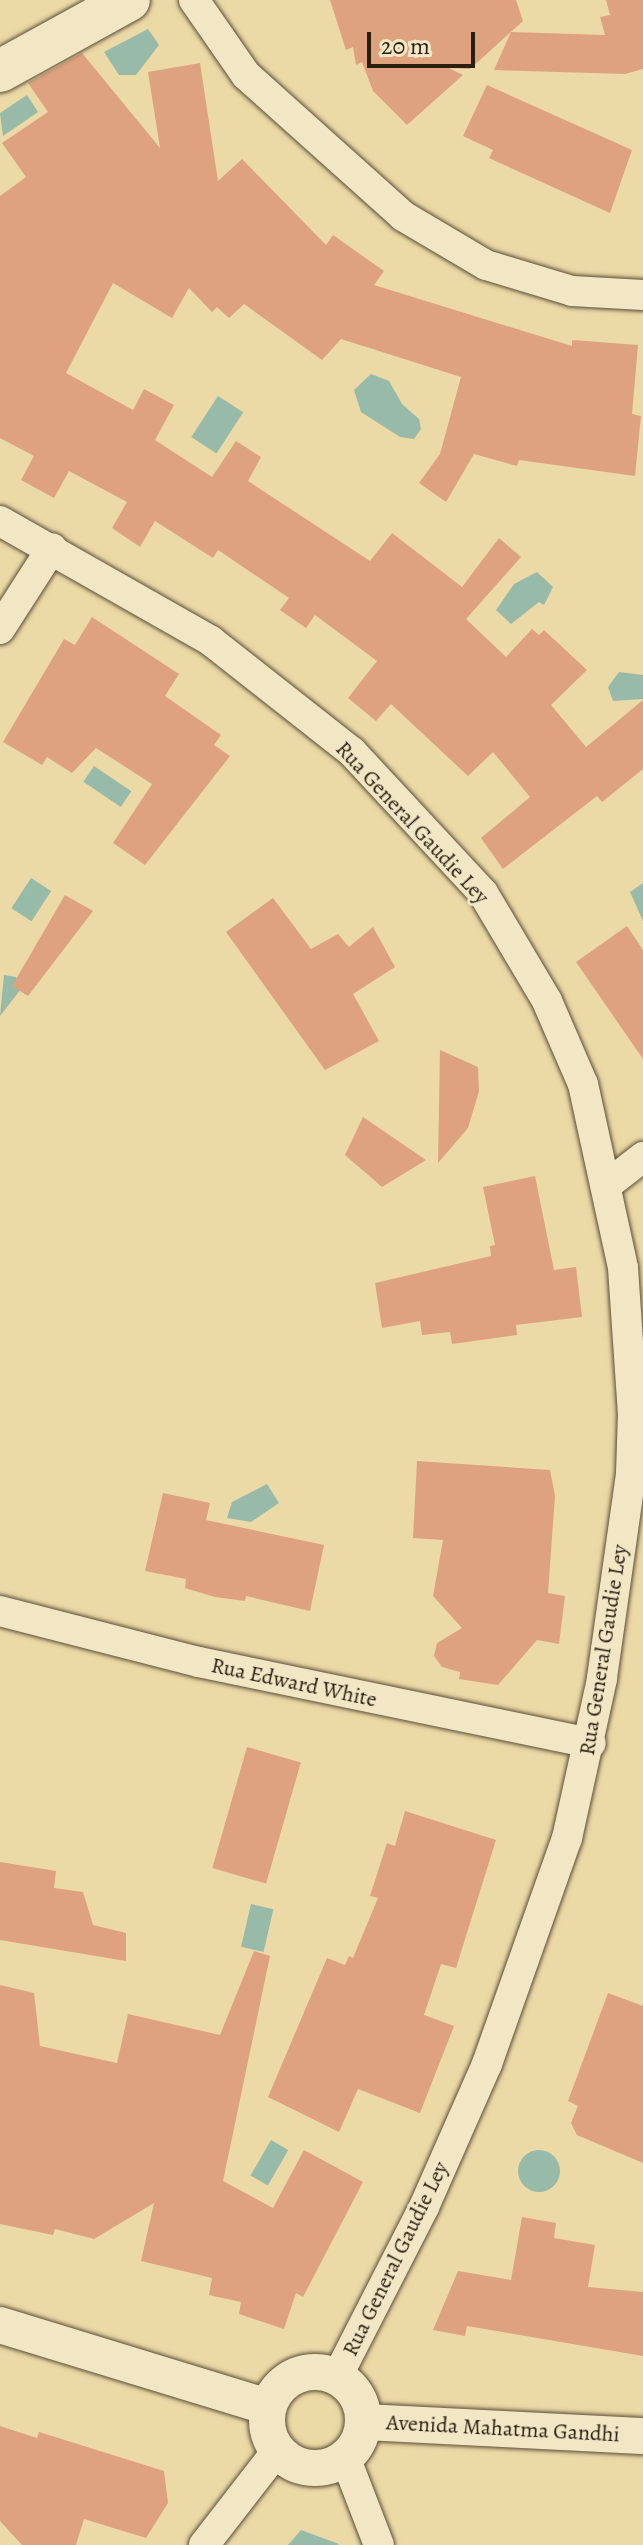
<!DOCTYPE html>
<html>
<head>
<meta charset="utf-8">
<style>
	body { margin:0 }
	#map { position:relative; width:643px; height:2545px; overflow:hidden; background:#ebd9a6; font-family:Alegreya,serif }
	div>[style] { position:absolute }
	.water>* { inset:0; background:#98baa9; transform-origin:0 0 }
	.round { border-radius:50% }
	.building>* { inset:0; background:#dea37e; transform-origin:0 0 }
	.roads { filter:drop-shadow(0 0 2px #5b4e37) drop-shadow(0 0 2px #5b4e37) }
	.minor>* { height:30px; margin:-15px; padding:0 15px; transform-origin:15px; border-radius:15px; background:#f2e6c5 }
	.tertiary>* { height:36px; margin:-18px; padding:0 18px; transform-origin:18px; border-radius:18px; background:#f2e6c5 }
	.tertiary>.ring { margin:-18px; padding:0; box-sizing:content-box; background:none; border:36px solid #f2e6c5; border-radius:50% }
	.secondary>* { height:42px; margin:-21px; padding:0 21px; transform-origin:21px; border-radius:21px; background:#f2e6c5 }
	span { translate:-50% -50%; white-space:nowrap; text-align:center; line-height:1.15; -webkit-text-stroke:6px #f2e6c5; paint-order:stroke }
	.street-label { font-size:22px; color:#2b1f12 }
	.scale { position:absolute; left:367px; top:32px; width:108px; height:36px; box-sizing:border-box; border:4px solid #2b1f12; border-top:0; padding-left:10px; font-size:24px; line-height:28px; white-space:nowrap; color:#2b1f12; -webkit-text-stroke:6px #f2e6c5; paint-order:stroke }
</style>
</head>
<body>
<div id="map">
	<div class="water">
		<i style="clip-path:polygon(148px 29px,159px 45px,136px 75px,119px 75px,104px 52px)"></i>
		<i style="clip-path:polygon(27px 95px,38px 112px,3px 136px,0 113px)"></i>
		<i style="clip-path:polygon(371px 374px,389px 381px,402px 404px,419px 419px,421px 429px,414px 439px,400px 437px,361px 412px,354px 390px)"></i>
		<i style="left:218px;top:396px;width:30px;height:49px;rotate:33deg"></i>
		<i style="clip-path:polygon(537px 572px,553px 587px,544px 605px,539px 602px,511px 624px,496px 610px,514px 584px)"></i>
		<i style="clip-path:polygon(619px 672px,643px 675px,643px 699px,613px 701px,608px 687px)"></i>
		<i style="left:94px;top:766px;width:45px;height:19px;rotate:34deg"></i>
		<i style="left:31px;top:878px;width:24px;height:36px;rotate:33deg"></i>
		<i style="clip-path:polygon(643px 883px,643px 921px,630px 892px)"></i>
		<i style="clip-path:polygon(4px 975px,16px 977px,21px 989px,0 1016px)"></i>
		<i style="clip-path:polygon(267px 1484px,279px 1503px,251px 1522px,227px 1518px,232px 1502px)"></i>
		<i style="left:251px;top:1904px;width:23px;height:44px;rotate:13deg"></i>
		<i style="left:271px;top:2140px;width:20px;height:41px;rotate:30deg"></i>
		<i class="round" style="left:518px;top:2150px;width:42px;height:42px"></i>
		<i style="clip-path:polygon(301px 2530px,339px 2544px,338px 2545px,288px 2545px)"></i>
	</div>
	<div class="building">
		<i style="clip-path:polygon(330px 0,516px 0,523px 21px,470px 69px,449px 68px,463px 75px,407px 125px,373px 91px,362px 62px,356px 65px,353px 47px,346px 50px)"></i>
		<i style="clip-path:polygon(606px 0,643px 0,643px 69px,625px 74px,494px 70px,511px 32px,605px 35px,600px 17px,610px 15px)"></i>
		<i style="clip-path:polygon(82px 53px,160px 148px,148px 72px,200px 63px,218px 181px,242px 159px,326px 245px,333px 235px,384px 271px,374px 285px,572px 346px,572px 340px,638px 345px,632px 414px,641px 416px,635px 476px,519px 460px,517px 466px,474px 454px,446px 502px,419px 483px,440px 454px,461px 377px,341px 339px,322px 360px,244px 304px,229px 318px,217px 307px,212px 312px,189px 288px,172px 318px,113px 283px,66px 373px,133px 410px,144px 389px,174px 405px,155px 440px,212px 477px,236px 441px,261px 457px,248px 481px,370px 561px,392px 533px,462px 587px,499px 538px,521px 557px,466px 619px,506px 657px,532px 629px,539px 635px,544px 630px,587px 670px,551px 705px,586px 747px,643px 700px,643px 769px,602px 802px,597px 796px,503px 869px,481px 838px,530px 797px,493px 752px,468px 776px,391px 704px,376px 721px,348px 698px,377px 661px,315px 615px,306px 628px,280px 610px,289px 598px,218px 550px,213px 558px,155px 521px,140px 547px,112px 528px,127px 502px,69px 471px,54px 498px,21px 480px,34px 456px,0 438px,0 196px,26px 177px,2px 143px,48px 112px,28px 83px)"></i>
		<i style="clip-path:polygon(487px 85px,632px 150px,610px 213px,489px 158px,493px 150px,463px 136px)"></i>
		<i style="clip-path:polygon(92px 617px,179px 674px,165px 696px,221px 735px,214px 745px,230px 756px,145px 865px,113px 843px,152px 784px,96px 748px,72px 773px,47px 757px,42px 765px,3px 742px,64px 639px,75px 645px)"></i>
		<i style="clip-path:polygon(65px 895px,93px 911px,28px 996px,12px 986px)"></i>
		<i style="clip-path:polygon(273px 898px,311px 949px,338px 934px,349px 947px,373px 927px,395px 967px,353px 994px,379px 1041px,325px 1070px,226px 932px)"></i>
		<i style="clip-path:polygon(627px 926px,643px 950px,643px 1059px,576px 962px)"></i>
		<i style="clip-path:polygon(440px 1050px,478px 1067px,479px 1091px,468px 1128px,438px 1163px)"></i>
		<i style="clip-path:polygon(363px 1117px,426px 1160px,382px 1187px,345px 1155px)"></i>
		<i style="clip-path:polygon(535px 1176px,554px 1270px,576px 1267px,582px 1317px,516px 1325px,517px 1335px,452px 1344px,450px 1332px,422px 1335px,420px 1321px,382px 1328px,375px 1283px,491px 1256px,490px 1246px,495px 1245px,483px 1187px)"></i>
		<i style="clip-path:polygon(417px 1461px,550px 1470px,555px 1496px,548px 1593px,565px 1596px,559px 1644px,537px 1640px,498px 1685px,459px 1679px,460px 1672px,442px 1667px,434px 1656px,437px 1643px,462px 1628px,433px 1596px,443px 1540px,413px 1538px)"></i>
		<i style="clip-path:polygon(163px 1493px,210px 1503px,206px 1520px,324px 1545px,310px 1611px,246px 1596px,245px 1601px,215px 1597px,185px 1588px,186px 1579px,145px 1571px)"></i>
		<i style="left:247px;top:1747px;width:56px;height:126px;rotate:16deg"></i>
		<i style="clip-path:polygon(405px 1811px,496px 1840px,456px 1968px,441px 1964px,424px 2015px,454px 2026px,420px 2113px,358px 2089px,339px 2132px,268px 2097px,327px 1958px,345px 1965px,349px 1956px,353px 1958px,378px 1898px,370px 1896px,387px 1843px,395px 1846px)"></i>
		<i style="clip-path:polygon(0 1862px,56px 1871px,54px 1888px,83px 1892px,93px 1925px,126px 1933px,126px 1961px,0 1940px)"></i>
		<i style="clip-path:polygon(254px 1951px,270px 1956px,223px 2181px,273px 2208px,304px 2150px,363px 2182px,303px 2297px,296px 2293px,284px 2329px,239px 2314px,241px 2302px,209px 2295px,212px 2278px,141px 2261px,154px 2203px,94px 2239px,55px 2229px,53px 2235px,0 2224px,0 1985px,34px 1993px,40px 2046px,117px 2063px,128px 2014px,220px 2035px)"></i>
		<i style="clip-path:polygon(608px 1993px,643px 2006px,643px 2163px,577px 2135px,571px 2123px,578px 2106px,568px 2101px)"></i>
		<i style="clip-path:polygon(522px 2217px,556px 2223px,554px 2238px,595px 2245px,588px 2287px,643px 2292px,643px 2356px,467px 2326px,465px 2336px,433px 2330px,458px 2271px,511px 2280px)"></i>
		<i style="clip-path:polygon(0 2426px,37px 2438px,39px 2432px,164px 2471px,168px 2503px,146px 2538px,84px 2519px,76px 2545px,22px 2545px,0 2521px)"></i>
	</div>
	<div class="roads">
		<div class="minor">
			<i style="left:194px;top:0;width:91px;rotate:55.3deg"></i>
			<i style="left:246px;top:75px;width:211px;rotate:41.9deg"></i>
			<i style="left:403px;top:216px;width:96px;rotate:30.6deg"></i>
			<i style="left:486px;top:265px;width:90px;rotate:16.8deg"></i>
			<i style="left:572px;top:291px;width:71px;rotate:3.2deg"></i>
			<i style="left:0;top:521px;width:243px;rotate:29.6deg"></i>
			<i style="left:211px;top:641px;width:179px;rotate:38.2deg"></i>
			<i style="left:352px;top:752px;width:192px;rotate:47.1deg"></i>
			<i style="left:483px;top:893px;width:126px;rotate:59.3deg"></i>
			<i style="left:547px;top:1001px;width:90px;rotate:66.6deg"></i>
			<i style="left:583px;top:1084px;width:188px;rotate:77.7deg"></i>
			<i style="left:623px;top:1268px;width:145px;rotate:86.1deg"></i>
			<i style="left:633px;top:1413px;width:61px;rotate:91.9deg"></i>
			<i style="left:631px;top:1474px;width:207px;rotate:98.1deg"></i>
			<i style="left:602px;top:1679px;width:163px;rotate:102.4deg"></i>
			<i style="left:567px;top:1838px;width:240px;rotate:109.5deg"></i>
			<i style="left:487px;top:2064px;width:156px;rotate:113.8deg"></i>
			<i style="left:424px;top:2207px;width:191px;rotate:117.1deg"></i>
			<i style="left:0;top:629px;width:96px;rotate:-57.3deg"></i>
			<i style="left:607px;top:1185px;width:46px;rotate:-37.9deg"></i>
			<i style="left:0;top:1611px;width:205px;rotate:14.4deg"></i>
			<i style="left:199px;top:1662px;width:400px;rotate:11.7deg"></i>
			<i style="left:345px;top:2457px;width:94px;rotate:68.9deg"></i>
			<i style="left:204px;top:2545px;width:119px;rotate:-52.2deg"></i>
		</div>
		<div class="tertiary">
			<i style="left:0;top:2325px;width:280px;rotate:17deg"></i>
			<i class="ring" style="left:267px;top:2372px;width:60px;height:60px"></i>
			<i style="left:363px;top:2422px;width:280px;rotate:2.9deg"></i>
		</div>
		<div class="secondary">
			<i style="left:0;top:71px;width:147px;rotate:-28.8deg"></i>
		</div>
	</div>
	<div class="street-label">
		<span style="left:412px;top:823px;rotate:47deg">Rua General Gaudie Ley</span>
		<span style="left:604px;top:1650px;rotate:-81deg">Rua General Gaudie Ley</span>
		<span style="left:294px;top:1683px;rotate:12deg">Rua Edward White</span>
		<span style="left:396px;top:2259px;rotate:-64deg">Rua General Gaudie Ley</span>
		<span style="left:503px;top:2429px;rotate:3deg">Avenida Mahatma Gandhi</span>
	</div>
	<div class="scale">20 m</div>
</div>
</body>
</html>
